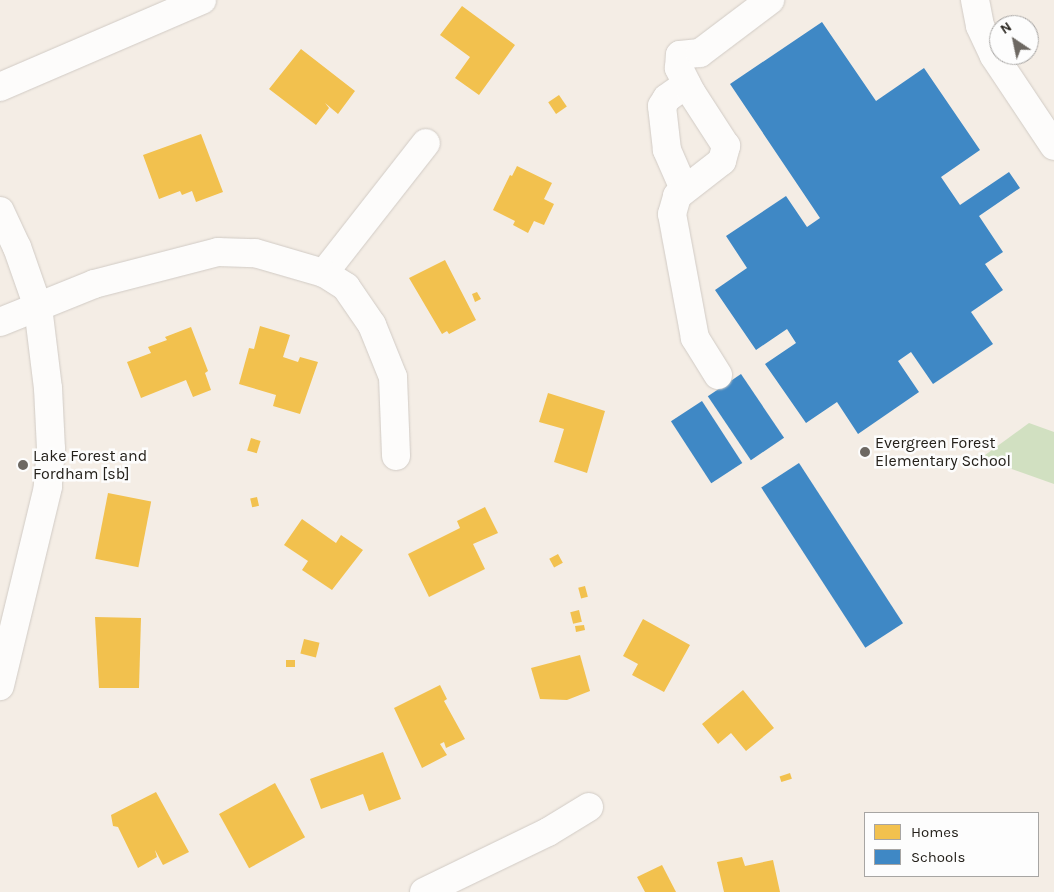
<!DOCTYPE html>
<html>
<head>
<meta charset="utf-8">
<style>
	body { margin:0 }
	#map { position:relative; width:1054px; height:892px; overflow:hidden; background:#f4ede5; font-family:Karla,sans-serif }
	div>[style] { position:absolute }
	.green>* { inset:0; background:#d1e0c1 }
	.homes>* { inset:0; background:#f2c14e; transform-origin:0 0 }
	.schools>* { inset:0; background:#3f88c5; transform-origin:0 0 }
	.roads { filter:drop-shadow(0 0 1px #d1cbc5) drop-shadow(0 0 1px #d1cbc5) }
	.minor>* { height:28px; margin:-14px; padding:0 14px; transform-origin:14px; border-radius:14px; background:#fdfcfb }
	.dots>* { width:14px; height:14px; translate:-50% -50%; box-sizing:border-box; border:2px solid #fdfdfd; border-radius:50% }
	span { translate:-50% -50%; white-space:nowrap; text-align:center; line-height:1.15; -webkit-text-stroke:5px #fdfdfd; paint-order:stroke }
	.poi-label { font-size:16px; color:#25211b }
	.left { translate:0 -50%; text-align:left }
	.legend { position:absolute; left:864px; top:812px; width:175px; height:65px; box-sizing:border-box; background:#fdfdfd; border:1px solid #a7a5a3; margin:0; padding:6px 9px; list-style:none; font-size:15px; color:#25211b }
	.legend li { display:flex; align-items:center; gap:10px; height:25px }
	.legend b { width:25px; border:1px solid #a7a5a3 }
	.north { position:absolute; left:989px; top:15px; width:50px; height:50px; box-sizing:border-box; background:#fdfdfd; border:1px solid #a7a5a3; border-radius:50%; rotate:326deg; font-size:14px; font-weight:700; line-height:20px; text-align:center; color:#25211b }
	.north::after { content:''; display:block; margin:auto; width:18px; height:22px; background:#6d6862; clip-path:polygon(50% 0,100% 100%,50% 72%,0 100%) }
</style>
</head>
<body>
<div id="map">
	<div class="green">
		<i style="clip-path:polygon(1029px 423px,1054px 432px,1054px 484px,981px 458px)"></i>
	</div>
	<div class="homes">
		<i style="clip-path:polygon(462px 6px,515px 45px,479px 95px,455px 78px,470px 57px,440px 35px)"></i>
		<i style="clip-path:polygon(301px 49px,355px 91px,338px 114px,325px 103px,329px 108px,316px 125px,269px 89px)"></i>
		<i style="left:559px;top:95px;width:14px;height:13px;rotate:56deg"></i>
		<i style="clip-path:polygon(201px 134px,223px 192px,196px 202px,192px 191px,182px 195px,180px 191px,159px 199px,143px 155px)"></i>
		<i style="clip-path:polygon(517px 166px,552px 183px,544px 199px,554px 204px,544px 225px,534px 221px,528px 233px,513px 225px,515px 221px,493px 210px,510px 175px,512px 176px)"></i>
		<i style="clip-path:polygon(445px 260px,476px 320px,449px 334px,447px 331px,442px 334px,409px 278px)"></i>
		<i style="clip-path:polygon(477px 292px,481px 299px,475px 302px,472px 294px)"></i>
		<i style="clip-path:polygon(260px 326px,290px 335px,283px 357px,298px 362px,300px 357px,318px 362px,300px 414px,273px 406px,276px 395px,239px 384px,249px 348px,254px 349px)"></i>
		<i style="clip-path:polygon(191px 327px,208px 371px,205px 373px,211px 390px,193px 397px,186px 380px,141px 398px,127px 362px,151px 353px,148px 347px,167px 340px,165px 337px)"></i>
		<i style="clip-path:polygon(548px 393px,605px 411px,587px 473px,554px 462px,564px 429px,539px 422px)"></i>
		<i style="left:251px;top:438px;width:10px;height:13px;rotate:17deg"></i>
		<i style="left:108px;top:493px;width:44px;height:67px;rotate:11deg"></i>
		<i style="left:257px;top:497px;width:9px;height:7px;rotate:77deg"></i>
		<i style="clip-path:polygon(485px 507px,498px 533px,473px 544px,485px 569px,429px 597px,408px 554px,460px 528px,457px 521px)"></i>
		<i style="clip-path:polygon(302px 519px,336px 543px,341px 535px,363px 550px,332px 590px,302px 570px,308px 561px,284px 545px)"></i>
		<i style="left:558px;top:554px;width:10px;height:10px;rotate:61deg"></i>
		<i style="left:585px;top:586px;width:11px;height:7px;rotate:75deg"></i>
		<i style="left:579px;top:610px;width:12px;height:9px;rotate:76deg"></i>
		<i style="clip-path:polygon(95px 617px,141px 618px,139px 688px,99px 688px)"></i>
		<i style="clip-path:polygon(643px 619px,690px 645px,664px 692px,632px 675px,638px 664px,623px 656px)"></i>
		<i style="clip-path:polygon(584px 625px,585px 630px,576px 632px,575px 626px)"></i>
		<i style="left:304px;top:639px;width:16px;height:15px;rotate:14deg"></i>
		<i style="clip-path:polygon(580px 655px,590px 691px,567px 700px,540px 699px,531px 668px)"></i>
		<i style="left:286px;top:660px;width:9px;height:7px"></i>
		<i style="clip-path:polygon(440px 685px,447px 699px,444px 701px,465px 739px,446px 748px,444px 742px,440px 744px,447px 755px,422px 768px,394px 708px)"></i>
		<i style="clip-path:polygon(743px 690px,774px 728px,746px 751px,731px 733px,718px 744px,702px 724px)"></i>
		<i style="clip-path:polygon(383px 752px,401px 799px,369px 811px,363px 794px,321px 809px,310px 779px)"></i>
		<i style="left:790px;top:773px;width:6px;height:11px;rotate:72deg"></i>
		<i style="left:275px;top:783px;width:62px;height:64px;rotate:61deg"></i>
		<i style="clip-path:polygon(156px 792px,189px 852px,163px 865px,155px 850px,157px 857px,138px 868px,118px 827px,113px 826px,111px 815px)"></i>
		<i style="clip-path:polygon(742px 857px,745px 866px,773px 860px,780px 892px,724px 892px,717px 862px)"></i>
		<i style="clip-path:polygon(662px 865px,676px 892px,645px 892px,637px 877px)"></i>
	</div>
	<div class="schools">
		<i style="clip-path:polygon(822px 22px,876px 101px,924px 68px,980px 150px,941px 177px,960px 205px,1009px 172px,1020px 188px,979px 216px,1003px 252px,985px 264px,1003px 290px,971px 312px,993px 344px,933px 384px,911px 352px,898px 361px,919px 392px,858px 434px,837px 402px,806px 423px,765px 364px,796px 343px,787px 329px,756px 350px,715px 290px,747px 268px,726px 236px,786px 196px,807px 227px,820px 218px,730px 84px)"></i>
		<i style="left:741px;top:374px;width:77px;height:40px;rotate:56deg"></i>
		<i style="left:702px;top:401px;width:74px;height:37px;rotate:57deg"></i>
		<i style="left:799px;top:463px;width:191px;height:45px;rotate:57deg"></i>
	</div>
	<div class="roads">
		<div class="minor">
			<i style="left:975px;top:0;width:26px;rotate:79deg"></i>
			<i style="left:980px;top:26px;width:33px;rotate:65deg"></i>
			<i style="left:994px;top:56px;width:108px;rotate:56.3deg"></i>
			<i style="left:0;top:87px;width:220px;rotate:-23.3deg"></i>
			<i style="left:684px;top:189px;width:43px;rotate:-113.6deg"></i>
			<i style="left:667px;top:150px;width:44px;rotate:-96.5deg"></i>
			<i style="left:662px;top:106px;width:9px;rotate:-58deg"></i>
			<i style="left:667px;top:98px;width:24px;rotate:-35deg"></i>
			<i style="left:0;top:211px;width:40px;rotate:65deg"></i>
			<i style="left:17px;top:247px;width:64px;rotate:70.7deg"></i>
			<i style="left:38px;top:307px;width:82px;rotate:83deg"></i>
			<i style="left:48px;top:388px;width:61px;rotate:87.2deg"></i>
			<i style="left:51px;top:449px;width:38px;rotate:95deg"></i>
			<i style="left:48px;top:487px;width:205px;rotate:103.6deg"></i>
			<i style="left:324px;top:273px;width:165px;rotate:-51.9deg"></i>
			<i style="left:0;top:322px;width:101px;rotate:-22deg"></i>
			<i style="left:94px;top:284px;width:128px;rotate:-14.5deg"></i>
			<i style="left:218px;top:252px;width:37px;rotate:2deg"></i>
			<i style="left:255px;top:253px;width:72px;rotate:16.2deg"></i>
			<i style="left:324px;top:273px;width:26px;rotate:32deg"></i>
			<i style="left:346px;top:287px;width:46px;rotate:55.6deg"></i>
			<i style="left:372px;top:325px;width:56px;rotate:68deg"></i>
			<i style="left:393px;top:377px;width:79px;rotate:87.8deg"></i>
			<i style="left:718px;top:375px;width:44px;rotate:-121.9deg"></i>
			<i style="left:695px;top:338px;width:126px;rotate:-100.5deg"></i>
			<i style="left:672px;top:214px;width:19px;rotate:-74deg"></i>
			<i style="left:677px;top:196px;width:57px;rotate:-37.9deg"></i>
			<i style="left:722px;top:161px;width:16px;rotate:-75deg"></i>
			<i style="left:726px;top:146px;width:64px;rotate:-122.9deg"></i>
			<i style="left:691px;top:92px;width:27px;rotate:-117deg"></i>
			<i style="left:679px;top:68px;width:13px;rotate:-86deg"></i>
			<i style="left:680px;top:55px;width:20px;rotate:-6deg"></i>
			<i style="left:700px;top:53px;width:88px;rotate:-37.1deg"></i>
			<i style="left:424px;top:892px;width:138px;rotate:-25.8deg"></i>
			<i style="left:548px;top:832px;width:48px;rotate:-31.4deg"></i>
		</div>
	</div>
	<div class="dots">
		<i style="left:865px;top:452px;background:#6d6862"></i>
		<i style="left:23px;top:465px;background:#6d6862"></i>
	</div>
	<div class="poi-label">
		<span class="left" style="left:875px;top:452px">Evergreen Forest<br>Elementary School</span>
		<span class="left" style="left:33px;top:465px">Lake Forest and<br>Fordham [sb]</span>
	</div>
	<ul class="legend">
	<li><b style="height:14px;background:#f2c14e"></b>Homes</li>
	<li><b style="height:14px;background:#3f88c5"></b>Schools</li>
	</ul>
	<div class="north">N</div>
</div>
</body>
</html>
